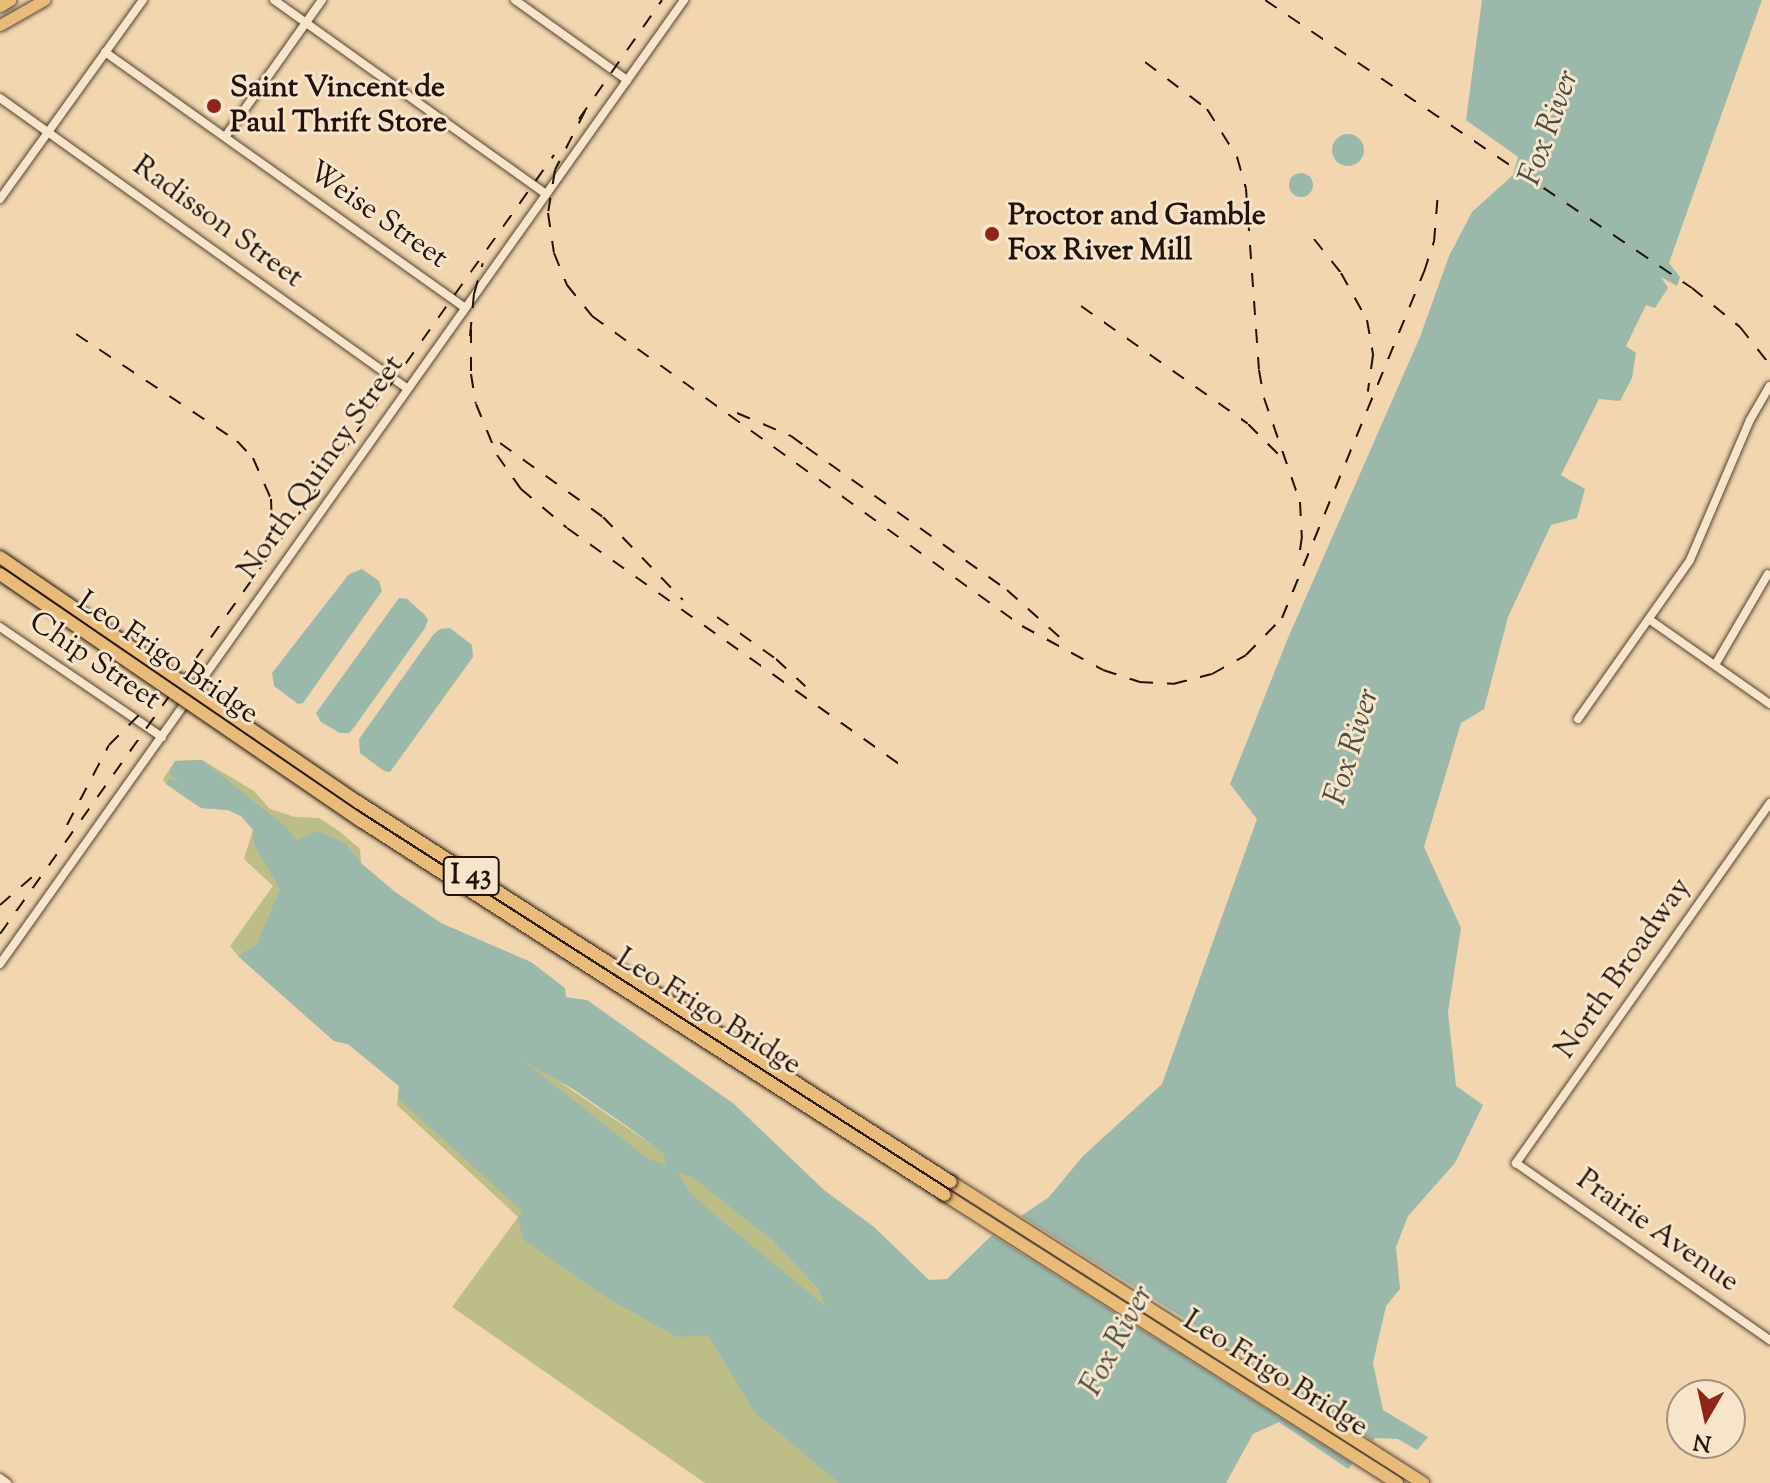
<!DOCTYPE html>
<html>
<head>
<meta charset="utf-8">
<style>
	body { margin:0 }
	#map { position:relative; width:1770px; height:1483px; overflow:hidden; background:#f1d6af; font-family:"Sorts Mill Goudy",serif }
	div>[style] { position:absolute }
	.green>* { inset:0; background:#bdbd88 }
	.water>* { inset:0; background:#9bb9aa }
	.round { border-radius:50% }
	.pier>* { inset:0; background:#f1d6af }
	.roads { filter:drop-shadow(0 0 2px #554333) drop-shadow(0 0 2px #554333) }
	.minor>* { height:8px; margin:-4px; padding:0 4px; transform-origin:4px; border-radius:4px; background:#f6e4cb }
	.major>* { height:11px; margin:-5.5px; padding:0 5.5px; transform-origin:5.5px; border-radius:5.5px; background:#e8bb78 }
	.highway>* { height:12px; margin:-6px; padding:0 6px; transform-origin:6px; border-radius:6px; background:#e8bb78 }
	.rail>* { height:2px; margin-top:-1px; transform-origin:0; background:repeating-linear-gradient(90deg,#21120a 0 14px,transparent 0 28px) }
	.bridges { filter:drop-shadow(0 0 2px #21120a) drop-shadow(0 0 2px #21120a) }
	.highway-bridge>* { height:12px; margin:-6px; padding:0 6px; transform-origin:6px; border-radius:6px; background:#e8bb78 }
	.dots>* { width:22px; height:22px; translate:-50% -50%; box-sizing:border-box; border:4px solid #f6e4cb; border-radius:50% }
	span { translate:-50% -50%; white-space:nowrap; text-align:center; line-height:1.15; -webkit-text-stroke:6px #f6e4cb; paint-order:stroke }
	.shield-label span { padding:2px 6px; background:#f6e4cb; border:2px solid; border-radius:6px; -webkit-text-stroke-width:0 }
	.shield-label { font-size:28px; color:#21120a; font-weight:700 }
	.poi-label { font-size:30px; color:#21120a; font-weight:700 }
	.left { translate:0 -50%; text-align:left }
	.street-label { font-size:30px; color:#21120a }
	.water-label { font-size:32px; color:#4c4c42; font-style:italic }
	.north { position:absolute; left:1666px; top:1379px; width:80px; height:80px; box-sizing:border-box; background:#f6e4cb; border:2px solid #a1907e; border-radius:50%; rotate:189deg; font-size:22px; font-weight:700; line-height:32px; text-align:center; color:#21120a }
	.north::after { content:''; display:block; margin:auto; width:28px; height:36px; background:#8f2418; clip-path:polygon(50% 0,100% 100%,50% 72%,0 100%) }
</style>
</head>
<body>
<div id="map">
	<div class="green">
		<i style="clip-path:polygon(202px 760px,254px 791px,270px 809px,295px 817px,319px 818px,339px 831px,360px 849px,361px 863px,532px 1063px,664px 1153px,772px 1240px,819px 1290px,881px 1325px,881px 1483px,705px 1483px,452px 1307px,518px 1217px,397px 1105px,399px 1086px,348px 1044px,334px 1041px,238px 956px,230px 946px,273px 886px,244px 859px,253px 830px,241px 816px,228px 810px,201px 808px,166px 784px,163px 779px,175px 761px)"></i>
	</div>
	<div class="water">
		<i style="clip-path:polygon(evenodd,1482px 0,1762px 0,1669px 263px,1680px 277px,1677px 286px,1661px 277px,1668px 288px,1655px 308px,1646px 305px,1626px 346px,1636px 353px,1632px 378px,1620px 401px,1599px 399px,1561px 475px,1585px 489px,1577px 518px,1551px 525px,1508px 617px,1484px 709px,1461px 723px,1424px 847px,1461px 928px,1448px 1012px,1456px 1086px,1483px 1105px,1455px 1163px,1408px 1216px,1396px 1247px,1400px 1289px,1386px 1306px,1373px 1363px,1383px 1410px,1428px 1437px,1417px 1450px,1398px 1439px,1375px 1438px,1348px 1469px,1279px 1422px,1253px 1434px,1226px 1483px,839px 1483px,754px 1412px,708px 1335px,677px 1337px,604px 1296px,523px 1239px,518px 1218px,522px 1211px,398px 1098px,399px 1086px,348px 1044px,334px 1041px,238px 956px,257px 944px,280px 889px,254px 844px,253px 830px,241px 816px,228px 810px,201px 808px,166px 784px,170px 779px,180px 782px,170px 774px,172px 766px,175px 761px,202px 760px,284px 825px,297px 840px,317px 831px,345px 843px,361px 863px,394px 891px,441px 923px,531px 962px,565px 988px,566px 997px,587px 1000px,734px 1104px,824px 1190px,874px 1227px,929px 1280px,947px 1279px,989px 1238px,1049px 1197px,1083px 1156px,1162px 1084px,1257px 819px,1230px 784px,1288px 638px,1420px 337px,1449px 256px,1472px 212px,1513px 175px,1518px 157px,1466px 120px,1482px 0,525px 1062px,573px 1089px,628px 1127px,663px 1153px,666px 1165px,647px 1158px,525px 1062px,1482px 0,678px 1172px,692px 1177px,772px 1240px,819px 1290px,825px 1306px,714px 1214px,690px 1193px,678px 1172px)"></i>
		<i class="round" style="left:1332px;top:134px;width:32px;height:32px"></i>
		<i class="round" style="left:1289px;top:173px;width:24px;height:24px"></i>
		<i style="clip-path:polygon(362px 569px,379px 581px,382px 591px,303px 703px,298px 704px,274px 686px,272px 673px,349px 574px)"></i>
		<i style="clip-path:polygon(399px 598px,407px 599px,424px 614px,428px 620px,425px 628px,355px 726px,349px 733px,340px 733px,321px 722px,316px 713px)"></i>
		<i style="clip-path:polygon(450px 628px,472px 645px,473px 657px,390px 772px,384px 771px,360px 753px,359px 739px,433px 635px,440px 629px)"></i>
	</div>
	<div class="pier">
		<i style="clip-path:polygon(1018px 1214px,1241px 1354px,1376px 1443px,1356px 1466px,989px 1233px)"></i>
	</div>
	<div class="roads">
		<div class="minor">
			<i style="left:274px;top:0;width:334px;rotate:35.5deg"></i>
			<i style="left:515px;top:0;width:138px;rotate:35.5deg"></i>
			<i style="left:105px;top:52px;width:442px;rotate:35.4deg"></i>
			<i style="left:0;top:98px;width:499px;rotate:35.5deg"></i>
			<i style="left:225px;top:137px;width:168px;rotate:-54.7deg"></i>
			<i style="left:0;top:199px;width:245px;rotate:-54.3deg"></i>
			<i style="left:1650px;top:620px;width:146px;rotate:35deg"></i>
			<i style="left:0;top:627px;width:196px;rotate:34.2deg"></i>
			<i style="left:1715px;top:665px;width:105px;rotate:-59.8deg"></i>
			<i style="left:1578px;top:719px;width:194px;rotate:-54.8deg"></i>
			<i style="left:1690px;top:560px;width:152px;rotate:-66.8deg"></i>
			<i style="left:1750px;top:420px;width:39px;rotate:-60deg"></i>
			<i style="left:1770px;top:803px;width:441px;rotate:125.2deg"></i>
			<i style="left:1516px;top:1163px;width:310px;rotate:34.9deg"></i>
			<i style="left:0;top:964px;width:1182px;rotate:-54.64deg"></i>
			<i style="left:0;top:1478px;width:9px;rotate:36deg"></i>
		</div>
		<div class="major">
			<i style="left:0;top:6px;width:12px;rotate:-31deg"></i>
			<i style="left:0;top:25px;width:51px;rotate:-29.6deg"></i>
		</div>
		<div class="highway">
			<i style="left:951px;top:1182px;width:560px;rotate:32.53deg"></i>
			<i style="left:945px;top:1195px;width:536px;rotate:32.5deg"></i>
		</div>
	</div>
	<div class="rail">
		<i style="left:1265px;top:0;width:515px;rotate:34deg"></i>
		<i style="left:1692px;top:288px;width:62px;rotate:39.1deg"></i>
		<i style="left:1740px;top:327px;width:48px;rotate:51.7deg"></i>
		<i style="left:1145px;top:62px;width:78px;rotate:37.2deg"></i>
		<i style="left:1207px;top:109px;width:57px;rotate:58deg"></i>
		<i style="left:1237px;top:157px;width:33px;rotate:74deg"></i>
		<i style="left:1246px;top:189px;width:181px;rotate:85.9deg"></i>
		<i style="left:1259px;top:370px;width:28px;rotate:80deg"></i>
		<i style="left:1264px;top:398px;width:110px;rotate:70.9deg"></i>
		<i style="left:1300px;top:502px;width:34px;rotate:87deg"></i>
		<i style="left:1302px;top:536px;width:28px;rotate:98deg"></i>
		<i style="left:585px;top:111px;width:66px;rotate:117deg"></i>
		<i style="left:555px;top:170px;width:44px;rotate:99.2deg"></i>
		<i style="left:548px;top:213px;width:40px;rotate:81.5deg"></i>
		<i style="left:554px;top:253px;width:35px;rotate:68deg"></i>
		<i style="left:567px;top:285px;width:40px;rotate:51deg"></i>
		<i style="left:592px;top:316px;width:530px;rotate:35.79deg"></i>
		<i style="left:1022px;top:626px;width:92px;rotate:28.5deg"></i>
		<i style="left:1103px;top:670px;width:38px;rotate:18deg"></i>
		<i style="left:1139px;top:682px;width:34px;rotate:3deg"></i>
		<i style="left:1173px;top:684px;width:40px;rotate:-14.4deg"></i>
		<i style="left:1212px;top:674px;width:39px;rotate:-29deg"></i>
		<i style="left:1246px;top:655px;width:52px;rotate:-45.8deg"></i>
		<i style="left:1282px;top:618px;width:374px;rotate:-67.7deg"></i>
		<i style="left:1424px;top:272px;width:32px;rotate:-72deg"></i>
		<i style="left:1434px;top:242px;width:50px;rotate:-85.4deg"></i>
		<i style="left:579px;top:119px;width:145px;rotate:-55.1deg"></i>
		<i style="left:1314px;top:239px;width:43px;rotate:51.5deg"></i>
		<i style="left:1341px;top:273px;width:54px;rotate:61deg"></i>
		<i style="left:1367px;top:320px;width:36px;rotate:80deg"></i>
		<i style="left:1373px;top:355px;width:37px;rotate:98deg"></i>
		<i style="left:1081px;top:306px;width:204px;rotate:35.2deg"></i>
		<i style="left:1248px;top:424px;width:45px;rotate:45deg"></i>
		<i style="left:471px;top:329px;width:45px;rotate:90deg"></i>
		<i style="left:471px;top:374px;width:30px;rotate:81deg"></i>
		<i style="left:476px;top:404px;width:55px;rotate:67.6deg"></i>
		<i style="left:497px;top:455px;width:42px;rotate:54.8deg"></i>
		<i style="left:521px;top:489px;width:60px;rotate:40.3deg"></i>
		<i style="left:567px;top:528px;width:418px;rotate:35.4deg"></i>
		<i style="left:76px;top:334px;width:193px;rotate:33.6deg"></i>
		<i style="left:237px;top:441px;width:23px;rotate:47deg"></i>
		<i style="left:253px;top:458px;width:45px;rotate:66.3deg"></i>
		<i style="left:271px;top:499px;width:32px;rotate:88deg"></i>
		<i style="left:272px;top:531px;width:26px;rotate:103deg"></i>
		<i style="left:470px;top:336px;width:42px;rotate:-84.6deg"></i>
		<i style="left:474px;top:294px;width:32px;rotate:-74deg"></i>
		<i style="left:737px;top:413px;width:59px;rotate:23.1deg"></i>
		<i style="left:791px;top:436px;width:19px;rotate:36deg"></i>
		<i style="left:806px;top:447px;width:247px;rotate:35.4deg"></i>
		<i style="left:1007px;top:590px;width:76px;rotate:41.8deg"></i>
		<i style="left:500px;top:443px;width:127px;rotate:35.7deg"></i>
		<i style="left:603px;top:517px;width:115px;rotate:46.1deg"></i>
		<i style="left:717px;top:617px;width:72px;rotate:35.4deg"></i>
		<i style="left:776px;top:659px;width:40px;rotate:43deg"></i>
		<i style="left:67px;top:825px;width:90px;rotate:-62.3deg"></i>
		<i style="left:109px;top:745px;width:85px;rotate:-45deg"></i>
		<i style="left:0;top:905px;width:43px;rotate:-41.2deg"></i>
		<i style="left:0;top:934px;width:956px;rotate:-54.58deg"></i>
	</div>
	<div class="bridges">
		<div class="highway-bridge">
			<i style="left:0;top:557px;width:434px;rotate:34.4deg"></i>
			<i style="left:358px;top:802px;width:704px;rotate:32.65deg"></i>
			<i style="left:0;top:574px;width:437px;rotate:34.4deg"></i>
			<i style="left:361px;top:821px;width:693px;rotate:32.64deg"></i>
		</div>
	</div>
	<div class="dots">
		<i style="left:214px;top:106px;background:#8f2418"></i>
		<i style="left:992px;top:234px;background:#8f2418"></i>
	</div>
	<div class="shield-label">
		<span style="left:471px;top:876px">I 43</span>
	</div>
	<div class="poi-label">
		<span class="left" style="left:230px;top:106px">Saint Vincent de<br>Paul Thrift Store</span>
		<span class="left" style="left:1008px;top:234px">Proctor and Gamble<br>Fox River Mill</span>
	</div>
	<div class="street-label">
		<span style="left:377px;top:216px;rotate:35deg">Weise Street</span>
		<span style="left:217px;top:223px;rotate:36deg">Radisson Street</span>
		<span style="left:322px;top:468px;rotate:-55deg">North Quincy Street</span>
		<span style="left:167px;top:659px;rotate:34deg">Leo Frigo Bridge</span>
		<span style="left:94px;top:662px;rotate:34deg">Chip Street</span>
		<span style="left:1624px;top:969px;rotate:-55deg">North Broadway</span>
		<span style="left:708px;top:1013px;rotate:32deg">Leo Frigo Bridge</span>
		<span style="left:1657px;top:1232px;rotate:35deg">Prairie Avenue</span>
		<span style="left:1275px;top:1375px;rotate:32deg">Leo Frigo Bridge</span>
	</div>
	<div class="water-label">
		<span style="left:1550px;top:128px;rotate:-70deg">Fox River</span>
		<span style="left:1353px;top:747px;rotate:-73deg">Fox River</span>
		<span style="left:1118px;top:1341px;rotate:-62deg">Fox River</span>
	</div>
	<div class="north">N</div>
</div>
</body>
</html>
